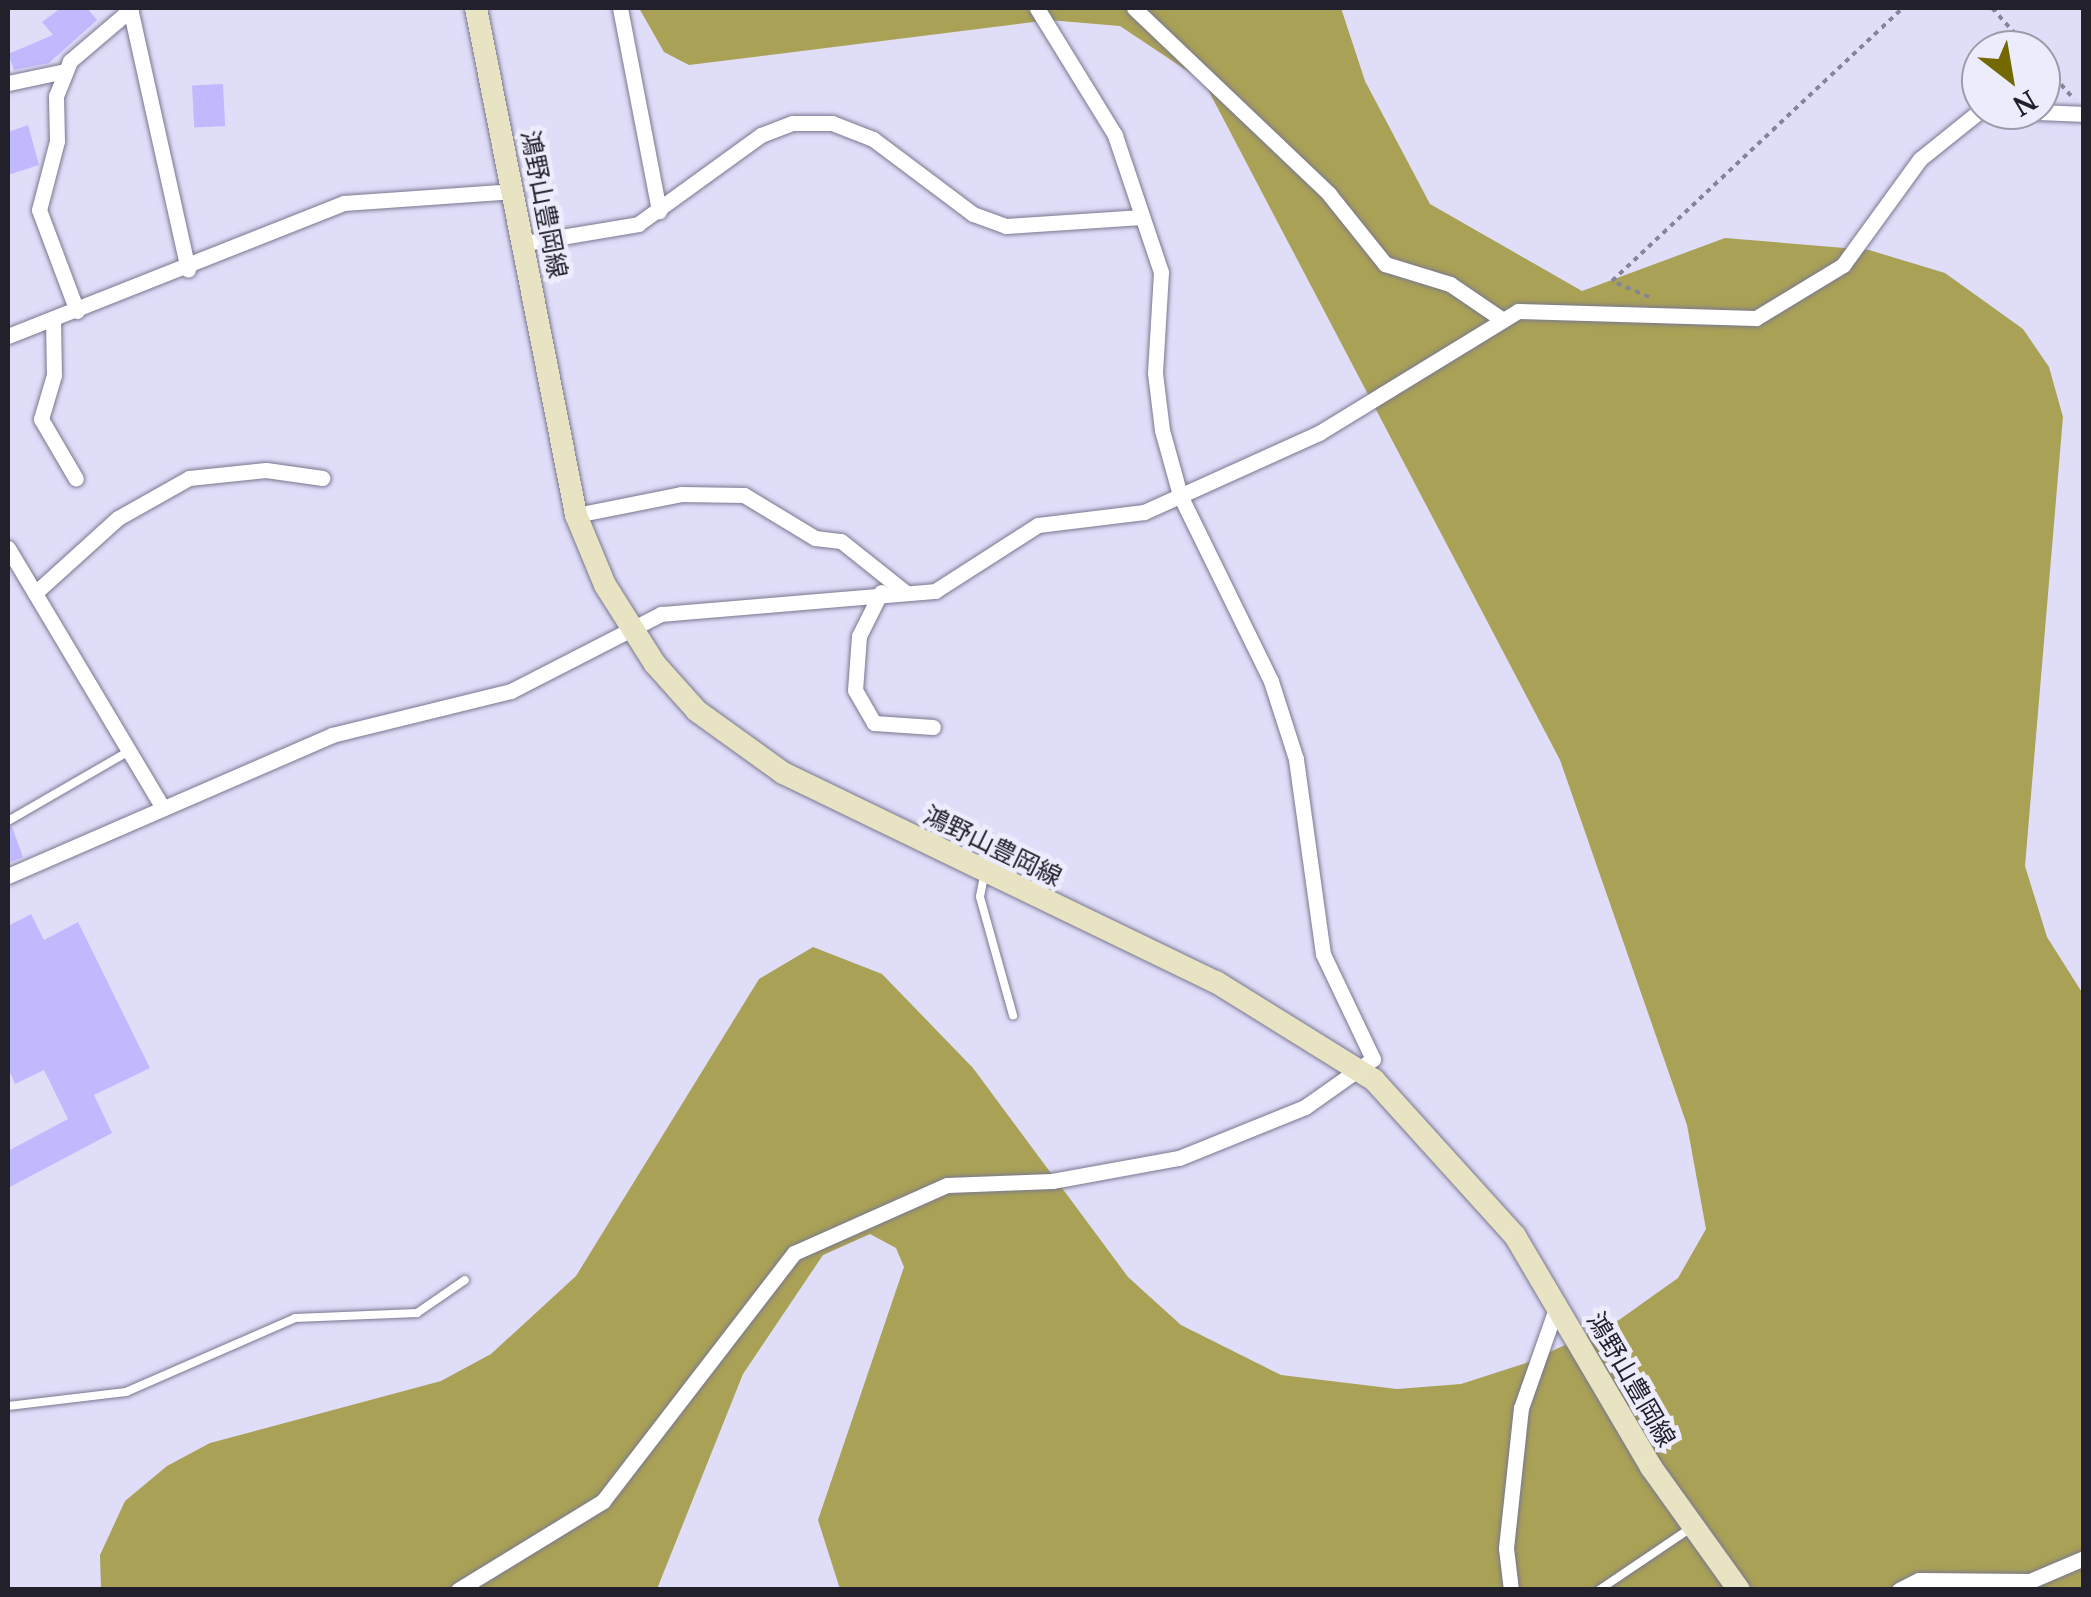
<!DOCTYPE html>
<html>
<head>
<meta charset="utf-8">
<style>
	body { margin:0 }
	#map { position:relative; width:2091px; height:1597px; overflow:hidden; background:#e0ddf9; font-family:"Noto Serif","Noto Sans JP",serif }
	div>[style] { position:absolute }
	.forest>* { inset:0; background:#a9a156 }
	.building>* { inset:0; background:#c1b9fe; transform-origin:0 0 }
	.path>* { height:4px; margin-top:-2px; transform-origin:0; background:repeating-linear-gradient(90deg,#868498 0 5px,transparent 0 10px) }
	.roads { filter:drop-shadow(0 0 2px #79778f) drop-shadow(0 0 2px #79778f) }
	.service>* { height:8px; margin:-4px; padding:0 4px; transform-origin:4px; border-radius:4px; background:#fff }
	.minor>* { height:15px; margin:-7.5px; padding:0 7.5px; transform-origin:7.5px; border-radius:7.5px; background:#fff }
	.secondary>* { height:22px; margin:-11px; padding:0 11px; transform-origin:11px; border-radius:11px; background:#e8e4c3 }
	span { translate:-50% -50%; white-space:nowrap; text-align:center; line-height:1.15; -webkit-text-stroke:9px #edecfd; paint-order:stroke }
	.street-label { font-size:25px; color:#22212b }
	.frame { position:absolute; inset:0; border:10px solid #22212b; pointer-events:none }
	.north { position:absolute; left:1961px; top:30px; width:100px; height:100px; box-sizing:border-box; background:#edecfd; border:2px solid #9c9ba9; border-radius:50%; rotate:149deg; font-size:28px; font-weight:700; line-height:40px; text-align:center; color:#22212b }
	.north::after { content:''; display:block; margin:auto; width:35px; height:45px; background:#746901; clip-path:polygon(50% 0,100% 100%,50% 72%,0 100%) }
</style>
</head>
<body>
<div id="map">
	<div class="forest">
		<i style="clip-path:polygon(639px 8px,1341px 8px,1365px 81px,1430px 204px,1582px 291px,1725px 238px,1869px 250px,1945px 273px,2023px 329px,2049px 367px,2063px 417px,2025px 866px,2047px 937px,2083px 994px,2083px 1589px,840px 1589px,818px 1520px,904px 1267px,896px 1248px,870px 1234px,823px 1255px,743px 1374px,657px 1589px,101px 1589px,100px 1555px,125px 1501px,167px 1466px,210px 1443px,441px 1381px,491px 1354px,576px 1276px,759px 979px,813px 947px,882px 974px,973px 1068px,1128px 1277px,1181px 1325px,1281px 1375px,1397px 1389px,1461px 1384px,1526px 1363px,1619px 1320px,1678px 1278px,1706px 1229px,1687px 1125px,1560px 760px,1204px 82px,1120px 26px,1049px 20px,689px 65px,664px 52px)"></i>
	</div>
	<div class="building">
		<i style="clip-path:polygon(61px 8px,87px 8px,97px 20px,49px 63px,14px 70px,8px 54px,53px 35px,42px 22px)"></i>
		<i style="left:223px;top:84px;width:42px;height:31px;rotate:87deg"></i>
		<i style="clip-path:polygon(28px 125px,39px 165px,8px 175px,8px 132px)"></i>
		<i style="clip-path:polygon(12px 827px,23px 857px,8px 863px,8px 828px)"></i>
		<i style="clip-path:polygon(31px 914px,44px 940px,78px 922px,150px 1068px,94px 1095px,112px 1133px,8px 1188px,8px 1151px,68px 1119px,44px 1070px,15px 1084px,8px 1068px,8px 926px)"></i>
	</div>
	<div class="path">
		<i style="left:1992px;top:8px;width:57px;rotate:47.9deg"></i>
		<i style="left:2041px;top:62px;width:50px;rotate:48.3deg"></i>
		<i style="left:1649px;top:297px;width:40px;rotate:-156.6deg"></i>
		<i style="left:1612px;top:281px;width:399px;rotate:-43.2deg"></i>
	</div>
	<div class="roads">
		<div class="service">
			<i style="left:8px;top:821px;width:140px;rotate:-30deg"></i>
			<i style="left:984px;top:876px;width:21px;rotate:101deg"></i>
			<i style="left:980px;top:897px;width:123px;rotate:74.4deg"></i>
			<i style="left:8px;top:1406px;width:119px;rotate:-6.8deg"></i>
			<i style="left:126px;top:1392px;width:184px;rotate:-23.6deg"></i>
			<i style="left:295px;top:1318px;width:122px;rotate:-2.3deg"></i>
			<i style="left:417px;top:1313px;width:58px;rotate:-34.5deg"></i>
			<i style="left:1599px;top:1590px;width:111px;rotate:-34deg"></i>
		</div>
		<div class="minor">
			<i style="left:130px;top:8px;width:268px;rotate:77.5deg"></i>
			<i style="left:620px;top:8px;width:207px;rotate:79.1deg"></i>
			<i style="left:1134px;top:8px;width:269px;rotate:43.6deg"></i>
			<i style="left:1329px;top:194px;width:90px;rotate:51.3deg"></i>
			<i style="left:1385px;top:264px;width:68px;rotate:17.1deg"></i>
			<i style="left:1450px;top:284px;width:60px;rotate:34.2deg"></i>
			<i style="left:8px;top:83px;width:58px;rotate:-11.9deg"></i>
			<i style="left:1992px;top:110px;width:92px;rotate:2.5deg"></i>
			<i style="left:525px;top:243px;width:115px;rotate:-9.5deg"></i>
			<i style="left:638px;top:224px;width:152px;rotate:-35.9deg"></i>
			<i style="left:761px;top:135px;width:34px;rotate:-21deg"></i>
			<i style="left:793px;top:123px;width:39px"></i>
			<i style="left:832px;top:123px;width:44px;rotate:21.3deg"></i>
			<i style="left:873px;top:139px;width:125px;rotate:36.9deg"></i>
			<i style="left:973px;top:214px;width:35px;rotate:20deg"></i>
			<i style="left:1006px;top:226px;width:136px;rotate:-3.8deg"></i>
			<i style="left:77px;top:311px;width:108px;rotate:-110.6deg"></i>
			<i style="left:39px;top:210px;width:71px;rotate:-75.4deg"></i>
			<i style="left:57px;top:141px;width:45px;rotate:-91.3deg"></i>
			<i style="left:56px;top:96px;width:38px;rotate:-68deg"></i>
			<i style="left:70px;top:61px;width:80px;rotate:-40.4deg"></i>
			<i style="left:53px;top:319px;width:56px;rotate:89deg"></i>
			<i style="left:54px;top:375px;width:46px;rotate:106.5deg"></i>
			<i style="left:41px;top:419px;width:69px;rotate:59.7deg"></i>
			<i style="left:8px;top:336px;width:361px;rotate:-21.6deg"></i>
			<i style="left:344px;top:203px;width:171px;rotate:-4deg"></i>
			<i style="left:576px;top:515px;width:107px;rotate:-11.3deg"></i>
			<i style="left:681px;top:494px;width:63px;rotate:0.9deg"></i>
			<i style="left:744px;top:495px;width:83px;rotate:31.2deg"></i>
			<i style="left:815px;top:538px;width:26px;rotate:7deg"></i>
			<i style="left:841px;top:541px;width:82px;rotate:38.6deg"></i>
			<i style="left:8px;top:548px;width:303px;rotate:59.2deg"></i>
			<i style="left:881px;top:592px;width:49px;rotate:116.6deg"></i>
			<i style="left:859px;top:636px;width:54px;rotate:94.2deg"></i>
			<i style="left:855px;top:690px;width:38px;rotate:60deg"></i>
			<i style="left:874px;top:723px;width:59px;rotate:3.9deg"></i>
			<i style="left:35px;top:593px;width:112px;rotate:-42.1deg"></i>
			<i style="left:118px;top:518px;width:81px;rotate:-29.4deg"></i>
			<i style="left:189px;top:478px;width:77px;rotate:-5.9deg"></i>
			<i style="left:266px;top:470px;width:57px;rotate:8.1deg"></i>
			<i style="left:8px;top:876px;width:353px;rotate:-23.5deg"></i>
			<i style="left:332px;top:735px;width:184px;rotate:-13.8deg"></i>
			<i style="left:511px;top:691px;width:169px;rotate:-27.2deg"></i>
			<i style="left:661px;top:614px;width:275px;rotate:-4.8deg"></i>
			<i style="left:935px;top:591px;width:122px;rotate:-32.7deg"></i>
			<i style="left:1038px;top:525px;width:107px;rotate:-7deg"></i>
			<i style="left:1144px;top:512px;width:192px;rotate:-24.3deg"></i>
			<i style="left:1319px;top:433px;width:233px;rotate:-31.5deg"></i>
			<i style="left:1518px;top:311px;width:238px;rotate:1.7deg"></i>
			<i style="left:1756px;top:318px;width:102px;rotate:-31.3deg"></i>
			<i style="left:1843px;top:265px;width:131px;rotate:-54deg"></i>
			<i style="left:1920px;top:159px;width:78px;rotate:-38.8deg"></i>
			<i style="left:458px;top:1590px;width:170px;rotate:-31.5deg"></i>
			<i style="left:603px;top:1501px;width:313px;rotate:-52.4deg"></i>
			<i style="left:794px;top:1253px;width:167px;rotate:-24deg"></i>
			<i style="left:947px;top:1185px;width:105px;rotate:-2.2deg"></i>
			<i style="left:1052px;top:1181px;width:129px;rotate:-10.3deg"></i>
			<i style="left:1179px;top:1158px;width:136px;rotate:-22deg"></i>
			<i style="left:1305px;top:1107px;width:83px;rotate:-35.2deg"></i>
			<i style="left:1373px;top:1059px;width:116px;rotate:-115.5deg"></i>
			<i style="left:1323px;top:954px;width:197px;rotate:-97.9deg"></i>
			<i style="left:1296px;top:759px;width:82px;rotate:-107.8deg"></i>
			<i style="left:1271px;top:681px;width:207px;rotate:-116.1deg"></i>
			<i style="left:1180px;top:495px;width:67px;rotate:-105.5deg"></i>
			<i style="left:1162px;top:430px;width:57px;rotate:-97deg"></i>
			<i style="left:1155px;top:373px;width:101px;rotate:-86.6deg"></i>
			<i style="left:1161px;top:272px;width:145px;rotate:-108.6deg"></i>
			<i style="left:1115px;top:135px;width:149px;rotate:-121.6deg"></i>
			<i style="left:1511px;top:1590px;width:42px;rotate:-96.8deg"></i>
			<i style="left:1506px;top:1548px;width:141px;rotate:-83.9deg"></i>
			<i style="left:1521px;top:1408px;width:111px;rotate:-70.6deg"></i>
			<i style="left:1899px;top:1590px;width:22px;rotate:-27deg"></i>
			<i style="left:1919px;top:1580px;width:111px;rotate:0.5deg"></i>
			<i style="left:2030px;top:1581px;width:59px;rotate:-23.1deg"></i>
		</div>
		<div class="secondary">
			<i style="left:476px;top:8px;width:517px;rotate:78.84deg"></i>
			<i style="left:576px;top:515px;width:76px;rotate:67.5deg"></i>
			<i style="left:605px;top:585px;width:93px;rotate:57.7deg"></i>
			<i style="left:655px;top:664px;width:63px;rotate:48.2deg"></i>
			<i style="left:697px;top:711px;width:106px;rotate:35.8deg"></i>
			<i style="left:783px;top:773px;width:481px;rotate:25.8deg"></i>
			<i style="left:1216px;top:982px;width:186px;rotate:31.8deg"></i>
			<i style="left:1374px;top:1080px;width:210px;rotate:47.9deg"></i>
			<i style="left:1515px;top:1236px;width:268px;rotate:59.5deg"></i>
			<i style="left:1651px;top:1467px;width:151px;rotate:54.4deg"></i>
		</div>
	</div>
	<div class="street-label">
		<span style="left:545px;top:204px;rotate:79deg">鴻野山豊岡線</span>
		<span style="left:993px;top:845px;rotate:26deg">鴻野山豊岡線</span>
		<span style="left:1632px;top:1379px;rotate:60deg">鴻野山豊岡線</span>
	</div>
	<div class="frame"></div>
	<div class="north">N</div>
</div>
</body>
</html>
